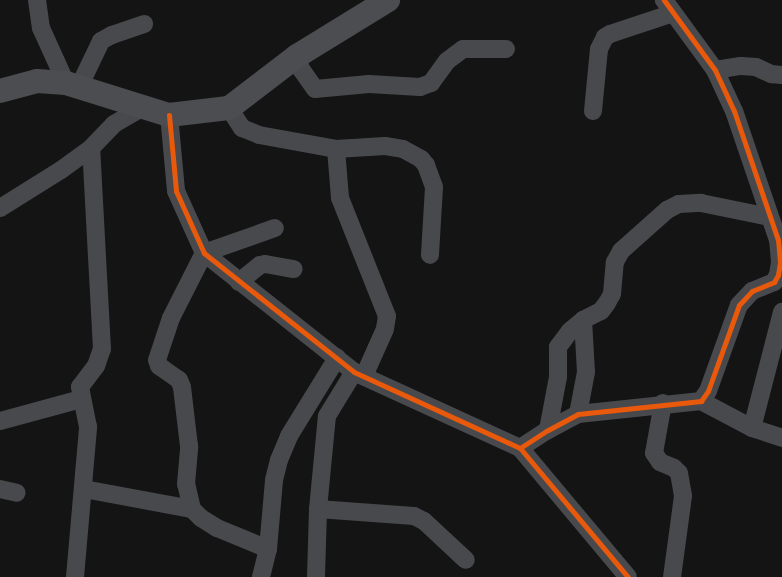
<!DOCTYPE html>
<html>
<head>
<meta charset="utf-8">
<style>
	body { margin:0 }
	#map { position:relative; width:782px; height:577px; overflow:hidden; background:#141414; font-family:Poppins,sans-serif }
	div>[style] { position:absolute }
	.street>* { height:18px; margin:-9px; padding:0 9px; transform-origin:9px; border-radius:9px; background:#48494d }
	.secondary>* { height:24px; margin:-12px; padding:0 12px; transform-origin:12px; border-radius:12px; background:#4c4d51 }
	.cycleway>* { height:5px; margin:-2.5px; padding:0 2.5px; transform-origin:2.5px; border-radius:2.5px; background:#e8590c }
	span { translate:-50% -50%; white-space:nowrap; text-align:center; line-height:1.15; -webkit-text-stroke:5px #0e0e10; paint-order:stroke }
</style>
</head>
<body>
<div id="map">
	<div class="street">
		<i style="left:37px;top:0;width:28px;rotate:82deg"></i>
		<i style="left:41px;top:28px;width:60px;rotate:65.6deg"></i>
		<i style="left:297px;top:56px;width:14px;rotate:73deg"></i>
		<i style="left:301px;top:69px;width:24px;rotate:55deg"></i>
		<i style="left:315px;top:89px;width:54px;rotate:-5.3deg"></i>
		<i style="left:369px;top:84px;width:51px;rotate:3.4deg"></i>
		<i style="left:420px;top:87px;width:12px;rotate:-20deg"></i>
		<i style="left:431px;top:83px;width:27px;rotate:-54deg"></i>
		<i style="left:447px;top:61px;width:20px;rotate:-37deg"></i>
		<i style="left:463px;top:49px;width:43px"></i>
		<i style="left:715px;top:70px;width:26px;rotate:-9deg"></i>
		<i style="left:741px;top:66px;width:15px;rotate:4deg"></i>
		<i style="left:756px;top:67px;width:17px;rotate:25deg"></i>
		<i style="left:771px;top:74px;width:11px;rotate:5deg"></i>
		<i style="left:79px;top:87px;width:51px;rotate:-64.4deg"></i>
		<i style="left:101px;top:41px;width:13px;rotate:-29deg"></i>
		<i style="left:112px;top:35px;width:34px;rotate:-19deg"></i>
		<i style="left:229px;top:108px;width:24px;rotate:57deg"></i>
		<i style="left:242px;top:128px;width:18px;rotate:22deg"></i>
		<i style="left:259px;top:135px;width:78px;rotate:10.3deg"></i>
		<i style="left:336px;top:149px;width:49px;rotate:-3.5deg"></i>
		<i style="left:385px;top:146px;width:18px;rotate:9deg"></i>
		<i style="left:403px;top:149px;width:21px;rotate:29deg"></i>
		<i style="left:421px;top:159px;width:8px;rotate:50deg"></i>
		<i style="left:426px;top:165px;width:23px;rotate:70deg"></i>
		<i style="left:434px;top:187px;width:68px;rotate:93.4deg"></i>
		<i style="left:593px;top:111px;width:62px;rotate:-84.5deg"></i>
		<i style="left:599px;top:49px;width:13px;rotate:-63deg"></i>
		<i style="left:605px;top:37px;width:6px;rotate:-31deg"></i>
		<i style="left:610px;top:34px;width:66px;rotate:-18.4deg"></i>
		<i style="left:169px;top:115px;width:76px;rotate:84.7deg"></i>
		<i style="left:176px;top:191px;width:68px;rotate:65.7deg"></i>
		<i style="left:204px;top:253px;width:191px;rotate:38.4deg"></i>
		<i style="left:354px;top:372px;width:183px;rotate:24.6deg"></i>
		<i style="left:520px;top:448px;width:168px;rotate:50.1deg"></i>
		<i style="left:336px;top:149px;width:49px;rotate:85.3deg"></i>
		<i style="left:340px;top:198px;width:127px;rotate:68.3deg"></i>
		<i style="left:387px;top:316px;width:13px;rotate:99deg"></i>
		<i style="left:385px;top:329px;width:51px;rotate:114.1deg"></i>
		<i style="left:0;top:208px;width:72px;rotate:-31.9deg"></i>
		<i style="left:61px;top:170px;width:37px;rotate:-36deg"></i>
		<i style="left:91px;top:148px;width:33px;rotate:-46deg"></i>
		<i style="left:114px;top:124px;width:34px;rotate:-30deg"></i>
		<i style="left:239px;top:282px;width:27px;rotate:-39deg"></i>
		<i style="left:260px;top:265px;width:5px;rotate:-11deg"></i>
		<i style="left:265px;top:264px;width:29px;rotate:10deg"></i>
		<i style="left:701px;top:401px;width:58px;rotate:27.9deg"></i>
		<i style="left:752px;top:428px;width:32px;rotate:18deg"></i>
		<i style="left:663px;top:403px;width:51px;rotate:100.2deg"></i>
		<i style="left:654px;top:453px;width:11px;rotate:56deg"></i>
		<i style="left:660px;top:462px;width:15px;rotate:23deg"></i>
		<i style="left:674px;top:468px;width:7px;rotate:45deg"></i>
		<i style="left:679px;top:473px;width:23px;rotate:80deg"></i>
		<i style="left:683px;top:496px;width:82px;rotate:97.7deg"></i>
		<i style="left:578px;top:414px;width:43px;rotate:-79.2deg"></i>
		<i style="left:586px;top:372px;width:52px;rotate:-93.3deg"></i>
		<i style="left:0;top:421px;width:84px;rotate:-15.2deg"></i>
		<i style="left:752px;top:428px;width:120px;rotate:-75.5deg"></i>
		<i style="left:548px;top:430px;width:54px;rotate:-79.3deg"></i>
		<i style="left:558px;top:377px;width:30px;rotate:-90deg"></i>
		<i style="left:558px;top:347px;width:20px;rotate:-53deg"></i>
		<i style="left:570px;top:331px;width:17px;rotate:-40deg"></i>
		<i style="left:583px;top:320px;width:20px;rotate:-27deg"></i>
		<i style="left:601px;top:311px;width:10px;rotate:-53deg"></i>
		<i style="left:607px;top:303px;width:10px;rotate:-61deg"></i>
		<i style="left:612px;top:294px;width:32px;rotate:-85deg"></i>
		<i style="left:615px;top:262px;width:13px;rotate:-61deg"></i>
		<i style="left:621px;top:251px;width:62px;rotate:-41.7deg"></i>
		<i style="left:667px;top:210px;width:13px;rotate:-27deg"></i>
		<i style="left:679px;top:204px;width:22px;rotate:-3deg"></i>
		<i style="left:701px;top:203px;width:70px;rotate:11.5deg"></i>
		<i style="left:520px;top:448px;width:33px;rotate:-33deg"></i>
		<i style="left:548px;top:430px;width:34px;rotate:-28deg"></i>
		<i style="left:578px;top:414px;width:124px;rotate:-6deg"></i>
		<i style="left:701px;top:401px;width:12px;rotate:-55deg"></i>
		<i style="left:708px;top:391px;width:91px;rotate:-70.2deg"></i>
		<i style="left:739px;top:305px;width:19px;rotate:-47deg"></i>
		<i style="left:752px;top:291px;width:24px;rotate:-22deg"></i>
		<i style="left:774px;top:282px;width:8px;rotate:-60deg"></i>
		<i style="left:778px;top:275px;width:13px;rotate:-81deg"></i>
		<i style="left:780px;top:262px;width:22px;rotate:-95deg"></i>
		<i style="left:778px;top:240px;width:136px;rotate:-108.8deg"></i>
		<i style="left:734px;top:111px;width:45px;rotate:-114.9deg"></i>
		<i style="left:715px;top:70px;width:87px;rotate:-126.1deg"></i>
		<i style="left:0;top:489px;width:17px;rotate:13deg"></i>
		<i style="left:84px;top:489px;width:110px;rotate:10.5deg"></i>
		<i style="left:318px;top:509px;width:96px;rotate:4.2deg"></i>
		<i style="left:414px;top:516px;width:11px;rotate:27deg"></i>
		<i style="left:424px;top:521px;width:57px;rotate:42.9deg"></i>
		<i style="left:268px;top:549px;width:55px;rotate:-157.6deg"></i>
		<i style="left:217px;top:528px;width:19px;rotate:-148deg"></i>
		<i style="left:201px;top:518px;width:13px;rotate:-135deg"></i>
		<i style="left:192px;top:509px;width:26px;rotate:-103deg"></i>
		<i style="left:186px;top:484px;width:38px;rotate:-85deg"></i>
		<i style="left:189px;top:446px;width:59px;rotate:-96.8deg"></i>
		<i style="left:182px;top:387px;width:8px;rotate:-113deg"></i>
		<i style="left:179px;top:380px;width:24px;rotate:-145deg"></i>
		<i style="left:159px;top:366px;width:6px;rotate:-108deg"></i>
		<i style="left:157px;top:360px;width:44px;rotate:-71.6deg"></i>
		<i style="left:171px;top:318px;width:73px;rotate:-63.1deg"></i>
		<i style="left:204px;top:253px;width:75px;rotate:-19.4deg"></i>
		<i style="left:75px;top:577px;width:151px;rotate:-85deg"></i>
		<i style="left:88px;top:427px;width:41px;rotate:-101.3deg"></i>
		<i style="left:80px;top:387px;width:26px;rotate:-53deg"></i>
		<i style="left:96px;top:366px;width:18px;rotate:-71deg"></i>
		<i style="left:102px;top:349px;width:201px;rotate:-93.1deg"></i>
		<i style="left:261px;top:577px;width:29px;rotate:-76deg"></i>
		<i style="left:268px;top:549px;width:69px;rotate:-85deg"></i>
		<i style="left:274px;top:480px;width:21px;rotate:-76deg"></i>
		<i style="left:279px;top:460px;width:26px;rotate:-67deg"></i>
		<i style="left:289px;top:436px;width:92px;rotate:-58.4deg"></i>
		<i style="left:316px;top:577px;width:68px;rotate:-88.3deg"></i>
		<i style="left:318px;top:509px;width:93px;rotate:-84.5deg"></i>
		<i style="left:327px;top:416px;width:52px;rotate:-58.5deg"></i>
	</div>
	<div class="secondary">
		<i style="left:0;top:91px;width:38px;rotate:-15deg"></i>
		<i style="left:37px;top:81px;width:29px;rotate:4deg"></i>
		<i style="left:66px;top:83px;width:108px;rotate:17.3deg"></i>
		<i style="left:169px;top:115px;width:60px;rotate:-6.7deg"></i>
		<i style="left:229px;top:108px;width:86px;rotate:-37.4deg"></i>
		<i style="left:297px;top:56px;width:107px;rotate:-31.6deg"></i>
	</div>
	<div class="cycleway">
		<i style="left:169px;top:115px;width:76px;rotate:84.7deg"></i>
		<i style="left:176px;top:191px;width:68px;rotate:65.7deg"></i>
		<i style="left:204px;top:253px;width:191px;rotate:38.4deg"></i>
		<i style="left:354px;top:372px;width:183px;rotate:24.6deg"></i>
		<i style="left:520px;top:448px;width:168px;rotate:50.1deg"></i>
		<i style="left:520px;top:448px;width:33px;rotate:-33deg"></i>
		<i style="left:548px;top:430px;width:34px;rotate:-28deg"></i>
		<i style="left:578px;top:414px;width:124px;rotate:-6deg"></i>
		<i style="left:701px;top:401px;width:12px;rotate:-55deg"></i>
		<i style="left:708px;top:391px;width:91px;rotate:-70.2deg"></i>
		<i style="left:739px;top:305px;width:19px;rotate:-47deg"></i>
		<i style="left:752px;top:291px;width:24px;rotate:-22deg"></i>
		<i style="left:774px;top:282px;width:8px;rotate:-60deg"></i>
		<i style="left:778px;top:275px;width:13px;rotate:-81deg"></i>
		<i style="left:780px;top:262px;width:22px;rotate:-95deg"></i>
		<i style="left:778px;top:240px;width:136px;rotate:-108.8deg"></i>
		<i style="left:734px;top:111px;width:45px;rotate:-114.9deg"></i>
		<i style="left:715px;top:70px;width:87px;rotate:-126.1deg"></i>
	</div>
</div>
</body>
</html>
